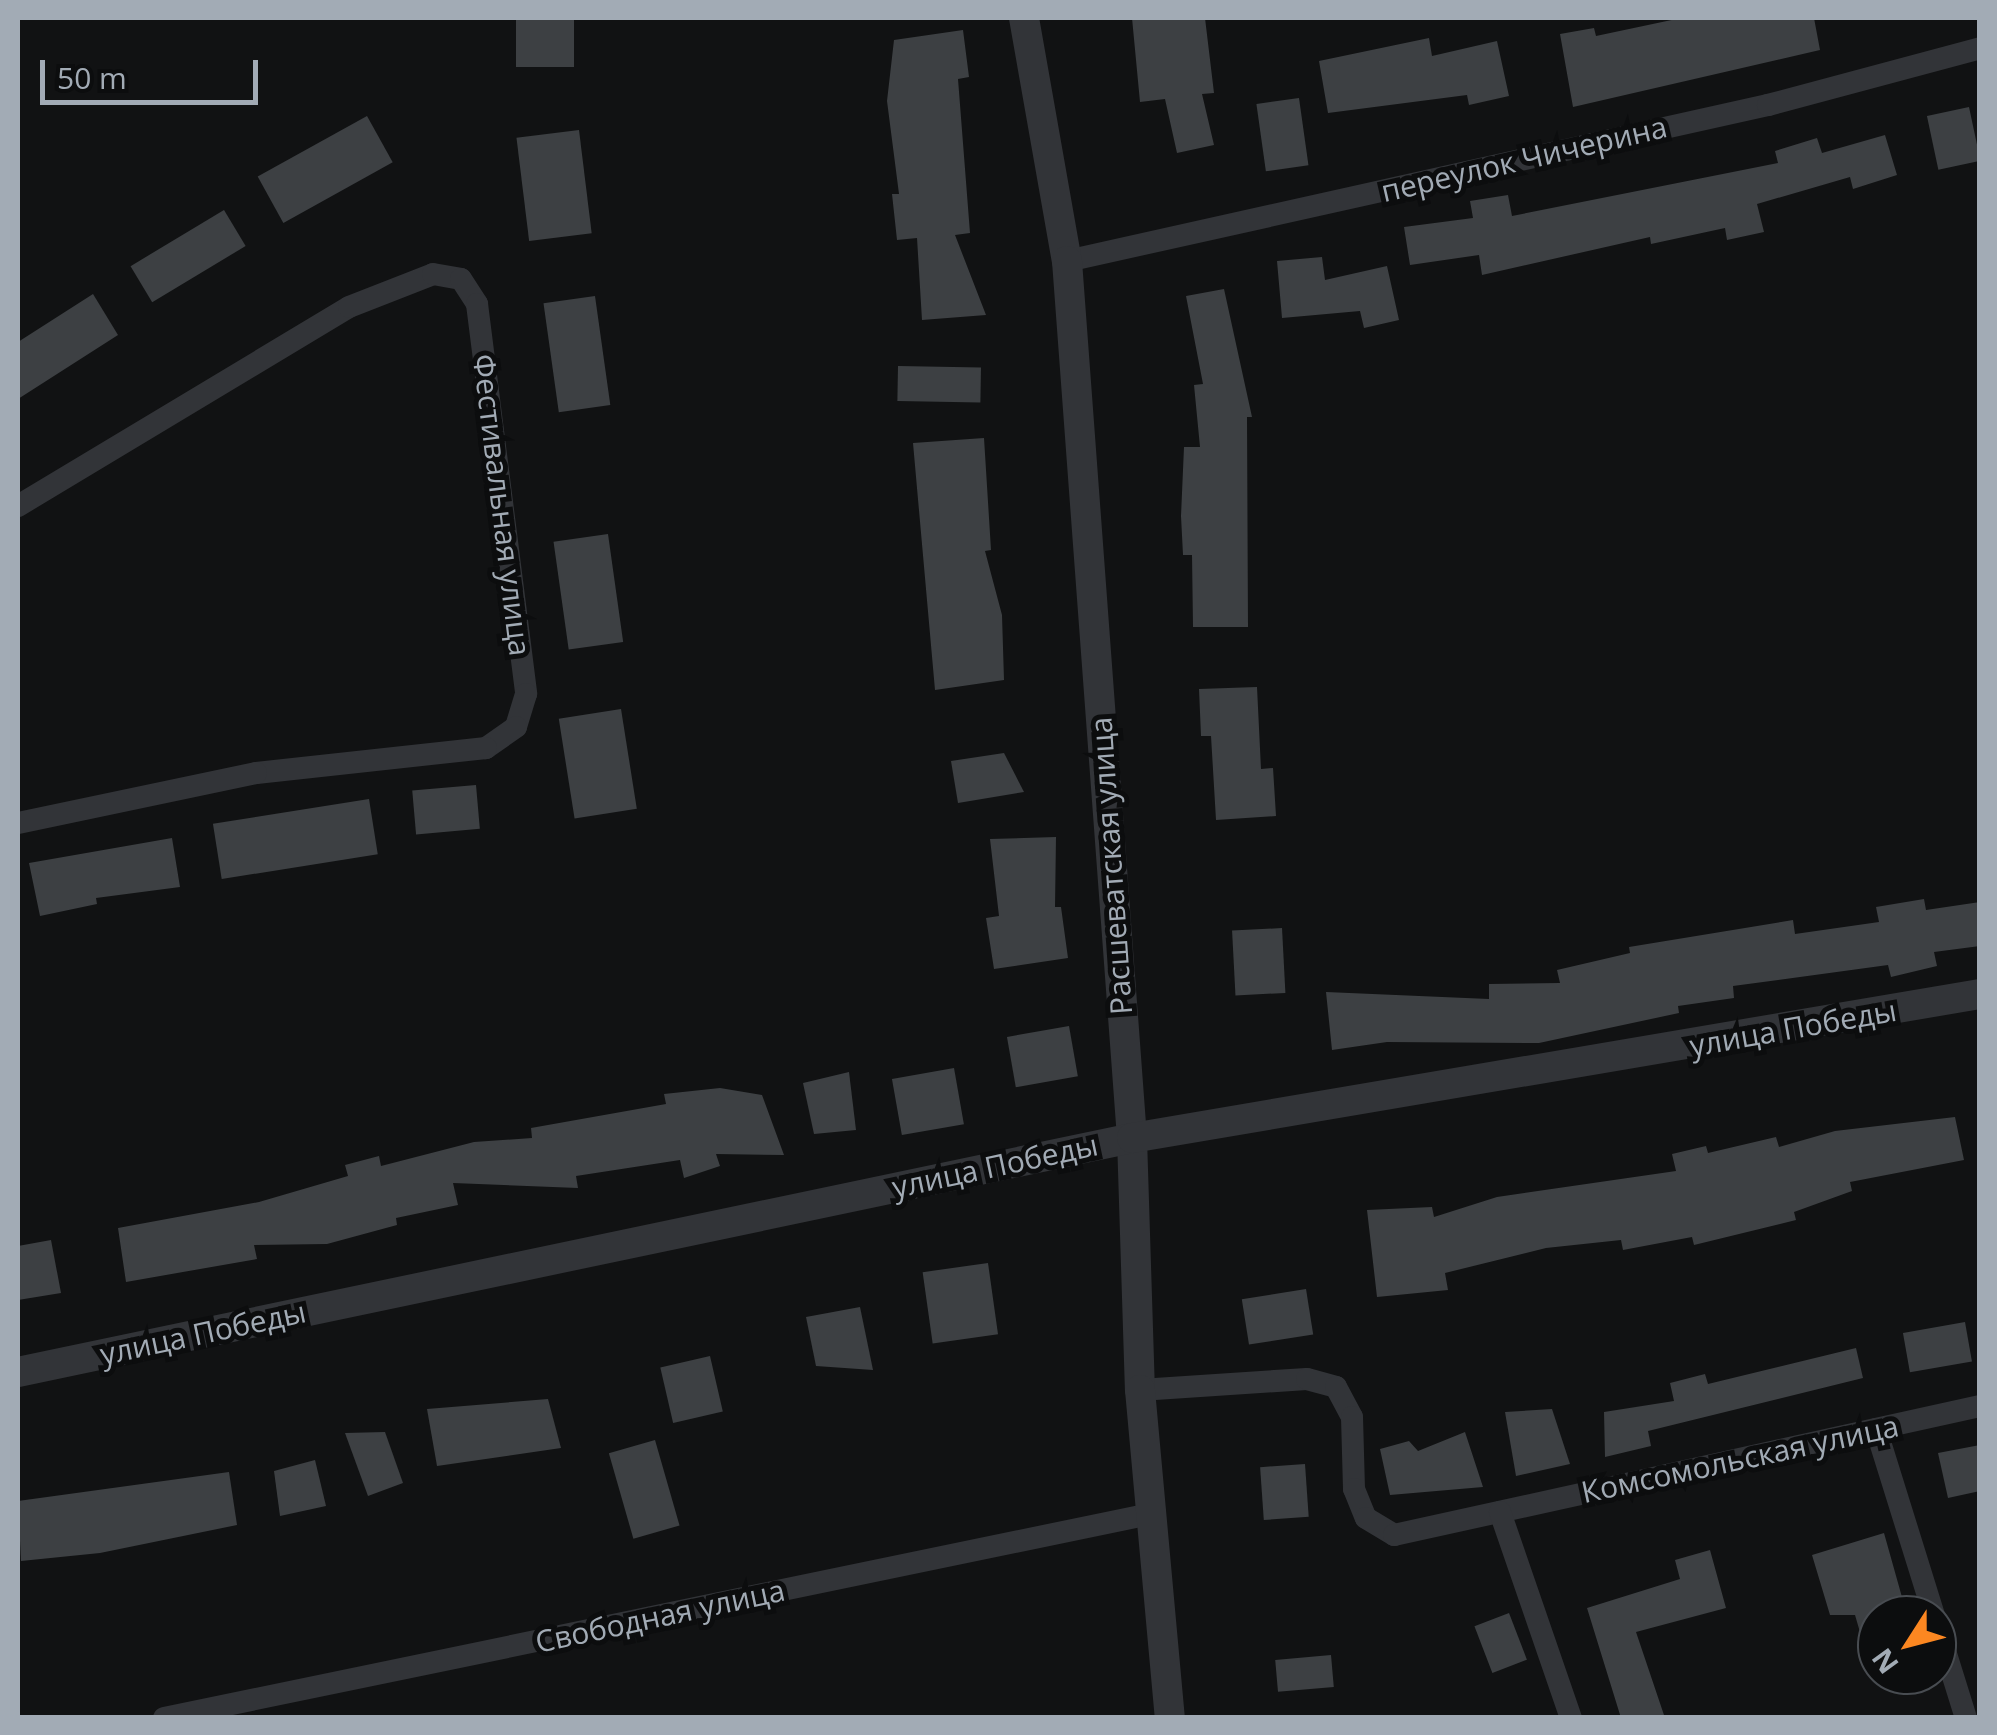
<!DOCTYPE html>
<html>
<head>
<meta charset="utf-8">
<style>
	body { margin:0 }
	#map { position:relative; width:1997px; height:1735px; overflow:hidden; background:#111213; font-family:"Open Sans",sans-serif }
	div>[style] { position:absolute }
	.building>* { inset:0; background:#3d4043; transform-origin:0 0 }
	.minor>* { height:22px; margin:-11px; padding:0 11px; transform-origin:11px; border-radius:11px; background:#323438 }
	.tertiary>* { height:30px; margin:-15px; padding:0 15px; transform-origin:15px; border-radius:15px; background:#323438 }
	span { translate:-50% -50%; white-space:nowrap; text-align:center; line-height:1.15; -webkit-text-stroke:10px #0c0d0e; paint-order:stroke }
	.street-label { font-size:30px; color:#a2abb5 }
	.frame { position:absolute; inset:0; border:20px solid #a2abb5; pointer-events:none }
	.north { position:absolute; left:1857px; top:1595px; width:100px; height:100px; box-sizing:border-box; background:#0c0d0e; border:2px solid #484c51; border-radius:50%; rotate:234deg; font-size:28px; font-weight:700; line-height:40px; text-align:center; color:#a2abb5 }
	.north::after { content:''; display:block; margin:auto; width:35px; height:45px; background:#fc8721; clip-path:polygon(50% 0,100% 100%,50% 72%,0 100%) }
	.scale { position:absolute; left:40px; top:60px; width:218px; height:45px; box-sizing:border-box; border:5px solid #a2abb5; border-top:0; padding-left:12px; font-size:30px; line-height:35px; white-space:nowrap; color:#a2abb5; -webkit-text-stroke:8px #0c0d0e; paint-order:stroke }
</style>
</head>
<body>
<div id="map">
	<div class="building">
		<i style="left:516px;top:18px;width:58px;height:49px"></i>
		<i style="clip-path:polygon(1132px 18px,1205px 18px,1214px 93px,1202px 94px,1214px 145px,1177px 153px,1165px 99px,1140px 102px)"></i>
		<i style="clip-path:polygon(1681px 18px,1814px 18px,1820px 50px,1573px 107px,1560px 34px,1594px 28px,1596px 36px)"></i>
		<i style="clip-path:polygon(963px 30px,969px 77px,958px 79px,970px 233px,955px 235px,986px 315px,922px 320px,917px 238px,897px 240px,892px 194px,899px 194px,887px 101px,894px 40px)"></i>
		<i style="clip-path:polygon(1429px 38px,1432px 56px,1497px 41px,1509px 96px,1469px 105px,1467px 95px,1328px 113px,1319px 61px)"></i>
		<i style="left:1299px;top:98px;width:68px;height:43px;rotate:82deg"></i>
		<i style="left:1969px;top:107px;width:55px;height:43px;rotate:78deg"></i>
		<i style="left:367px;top:116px;width:53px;height:125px;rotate:61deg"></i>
		<i style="left:579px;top:130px;width:104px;height:63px;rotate:83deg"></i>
		<i style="clip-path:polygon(1885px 135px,1897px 175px,1853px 189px,1850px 177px,1757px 204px,1764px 232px,1727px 240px,1725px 228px,1651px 244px,1650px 237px,1482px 275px,1479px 255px,1410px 265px,1404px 227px,1473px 218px,1470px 201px,1508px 195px,1512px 216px,1778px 163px,1775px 151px,1817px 138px,1822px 153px)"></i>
		<i style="left:224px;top:210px;width:42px;height:109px;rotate:59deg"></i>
		<i style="clip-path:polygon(1322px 257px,1325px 280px,1387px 266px,1399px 320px,1364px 328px,1360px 311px,1282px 318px,1277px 261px)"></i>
		<i style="clip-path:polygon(1224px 289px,1252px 417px,1247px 417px,1248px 627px,1193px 627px,1192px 555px,1183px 555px,1181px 516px,1184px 447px,1200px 447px,1194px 385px,1203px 384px,1186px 296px)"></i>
		<i style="clip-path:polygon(93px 294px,118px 335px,18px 399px,18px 342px)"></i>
		<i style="left:595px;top:296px;width:110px;height:52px;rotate:82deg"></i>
		<i style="left:898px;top:366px;width:83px;height:35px;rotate:1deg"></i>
		<i style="clip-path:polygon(984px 438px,991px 550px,985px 551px,1002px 615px,1004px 680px,935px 690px,913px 443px)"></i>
		<i style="left:608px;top:534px;width:109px;height:55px;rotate:82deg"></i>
		<i style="clip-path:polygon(1257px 687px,1261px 769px,1273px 768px,1276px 816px,1216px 820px,1211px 736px,1201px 736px,1199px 689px)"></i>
		<i style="left:621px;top:709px;width:101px;height:63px;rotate:81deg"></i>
		<i style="clip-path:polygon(1004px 753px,1024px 792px,958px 803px,951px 761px)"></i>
		<i style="left:476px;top:785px;width:44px;height:64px;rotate:85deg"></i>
		<i style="left:369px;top:799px;width:56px;height:158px;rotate:81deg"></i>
		<i style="clip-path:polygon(1056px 837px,1055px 907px,1061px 907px,1068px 958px,994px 969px,986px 918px,999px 916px,990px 839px)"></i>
		<i style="clip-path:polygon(172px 838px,180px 887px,96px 898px,97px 904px,40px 916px,29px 863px)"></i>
		<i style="clip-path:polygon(1924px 899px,1926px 910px,1980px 902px,1980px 946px,1934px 952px,1937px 966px,1891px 977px,1888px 965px,1733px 986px,1734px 998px,1678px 1006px,1679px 1013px,1539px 1043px,1387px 1042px,1332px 1050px,1326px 992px,1489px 999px,1489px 984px,1560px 983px,1557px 970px,1630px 953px,1629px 947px,1793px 920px,1795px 934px,1879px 922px,1876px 907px)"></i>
		<i style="left:1282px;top:928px;width:65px;height:50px;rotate:87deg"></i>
		<i style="left:1069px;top:1026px;width:51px;height:63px;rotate:80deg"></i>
		<i style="left:954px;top:1068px;width:57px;height:63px;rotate:80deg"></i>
		<i style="clip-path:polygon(849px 1072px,856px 1130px,814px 1134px,803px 1083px)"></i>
		<i style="clip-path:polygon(720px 1088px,762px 1095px,784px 1155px,716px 1154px,720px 1166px,684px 1178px,680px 1160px,576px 1176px,578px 1188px,453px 1183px,458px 1205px,396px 1218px,397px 1225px,327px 1244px,254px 1245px,257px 1259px,126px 1282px,118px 1228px,259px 1202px,348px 1176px,345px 1165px,379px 1156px,381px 1166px,474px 1142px,532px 1138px,531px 1128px,666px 1104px,664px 1094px)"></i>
		<i style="clip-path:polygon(1955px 1117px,1964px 1160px,1850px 1182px,1852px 1191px,1794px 1212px,1796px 1220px,1694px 1245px,1692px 1237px,1623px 1250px,1621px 1240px,1546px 1248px,1445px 1273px,1448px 1290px,1377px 1297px,1367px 1210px,1432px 1207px,1434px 1217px,1497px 1197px,1676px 1171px,1672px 1154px,1706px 1146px,1708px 1153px,1776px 1137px,1779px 1147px,1835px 1131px)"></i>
		<i style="clip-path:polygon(51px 1240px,61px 1293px,18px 1300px,18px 1246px)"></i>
		<i style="left:988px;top:1263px;width:72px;height:66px;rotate:82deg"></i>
		<i style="left:1306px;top:1289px;width:46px;height:65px;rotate:81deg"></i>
		<i style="clip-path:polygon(860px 1307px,873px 1370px,816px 1366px,806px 1317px)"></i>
		<i style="left:1965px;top:1322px;width:40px;height:63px;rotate:80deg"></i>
		<i style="clip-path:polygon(1856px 1348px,1863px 1378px,1648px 1431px,1651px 1446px,1605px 1457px,1604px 1412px,1674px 1401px,1670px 1383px,1705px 1374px,1708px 1384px)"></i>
		<i style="left:710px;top:1356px;width:57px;height:51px;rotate:77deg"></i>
		<i style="clip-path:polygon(548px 1399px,561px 1448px,437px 1466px,427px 1409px)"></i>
		<i style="clip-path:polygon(1552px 1409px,1570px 1464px,1516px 1476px,1505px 1412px)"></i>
		<i style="clip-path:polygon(385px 1432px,403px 1483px,368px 1496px,345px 1433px)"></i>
		<i style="clip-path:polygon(1465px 1432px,1483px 1487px,1390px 1495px,1380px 1449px,1409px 1441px,1418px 1451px)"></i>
		<i style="left:655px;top:1440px;width:89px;height:48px;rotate:74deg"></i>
		<i style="clip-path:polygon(1980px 1445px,1980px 1491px,1948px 1498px,1938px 1453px)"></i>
		<i style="clip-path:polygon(315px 1460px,326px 1506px,280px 1516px,274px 1471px)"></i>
		<i style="left:1305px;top:1464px;width:53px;height:45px;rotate:86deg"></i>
		<i style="clip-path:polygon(229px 1472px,237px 1525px,100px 1553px,21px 1561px,18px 1501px)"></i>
		<i style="clip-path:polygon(1884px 1533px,1907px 1615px,1877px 1615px,1877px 1669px,1871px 1670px,1855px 1615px,1830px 1615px,1812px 1555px)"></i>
		<i style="clip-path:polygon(1710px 1550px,1726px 1608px,1636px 1632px,1665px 1718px,1621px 1718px,1587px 1608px,1680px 1579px,1675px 1560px)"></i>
		<i style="left:1509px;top:1613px;width:50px;height:37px;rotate:69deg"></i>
		<i style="left:1331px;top:1655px;width:32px;height:56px;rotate:85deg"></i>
	</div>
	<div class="minor">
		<i style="left:1067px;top:261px;width:718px;rotate:-12.55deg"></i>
		<i style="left:1768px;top:105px;width:220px;rotate:-15deg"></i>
		<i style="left:18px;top:506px;width:386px;rotate:-31deg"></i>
		<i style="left:349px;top:307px;width:90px;rotate:-21.4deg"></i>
		<i style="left:433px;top:274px;width:28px;rotate:10deg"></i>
		<i style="left:461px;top:279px;width:30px;rotate:57deg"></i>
		<i style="left:477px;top:304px;width:393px;rotate:82.8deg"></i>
		<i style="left:526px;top:694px;width:34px;rotate:107deg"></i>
		<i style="left:516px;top:727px;width:37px;rotate:145deg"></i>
		<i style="left:486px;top:748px;width:231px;rotate:173.8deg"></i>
		<i style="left:256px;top:773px;width:243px;rotate:168.1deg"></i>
		<i style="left:1140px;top:1390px;width:167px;rotate:-3.8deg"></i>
		<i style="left:1307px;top:1379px;width:30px;rotate:15deg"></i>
		<i style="left:1336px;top:1387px;width:34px;rotate:62deg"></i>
		<i style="left:1352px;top:1417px;width:72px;rotate:88.4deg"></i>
		<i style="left:1354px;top:1489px;width:31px;rotate:68deg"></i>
		<i style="left:1366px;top:1518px;width:33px;rotate:31deg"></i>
		<i style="left:1394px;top:1535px;width:600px;rotate:-12.41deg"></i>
		<i style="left:1876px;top:1429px;width:195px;rotate:72.7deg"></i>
		<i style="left:1500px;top:1512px;width:218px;rotate:71deg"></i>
		<i style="left:1937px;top:1625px;width:97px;rotate:72.7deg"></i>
		<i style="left:164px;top:1718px;width:1012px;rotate:-11.69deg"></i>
	</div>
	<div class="tertiary">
		<i style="left:1024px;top:18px;width:247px;rotate:80deg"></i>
		<i style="left:1067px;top:261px;width:879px;rotate:85.76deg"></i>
		<i style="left:1132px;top:1138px;width:252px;rotate:88.2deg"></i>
		<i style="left:1140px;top:1390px;width:329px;rotate:84.8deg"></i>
		<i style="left:18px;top:1372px;width:1138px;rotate:-11.86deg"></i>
		<i style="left:1132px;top:1138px;width:860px;rotate:-9.64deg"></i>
	</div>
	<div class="street-label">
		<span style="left:1524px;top:159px;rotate:-13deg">переулок Чичерина</span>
		<span style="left:502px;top:505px;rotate:83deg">Фестивальная улица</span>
		<span style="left:1111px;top:866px;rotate:-94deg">Расшеватская улица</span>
		<span style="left:1793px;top:1028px;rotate:-10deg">улица Победы</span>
		<span style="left:995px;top:1166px;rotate:-12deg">улица Победы</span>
		<span style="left:203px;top:1333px;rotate:-12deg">улица Победы</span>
		<span style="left:1740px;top:1459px;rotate:-12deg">Комсомольская улица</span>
		<span style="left:660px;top:1616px;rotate:-12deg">Свободная улица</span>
	</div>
	<div class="frame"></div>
	<div class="north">N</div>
	<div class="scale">50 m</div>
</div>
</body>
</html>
